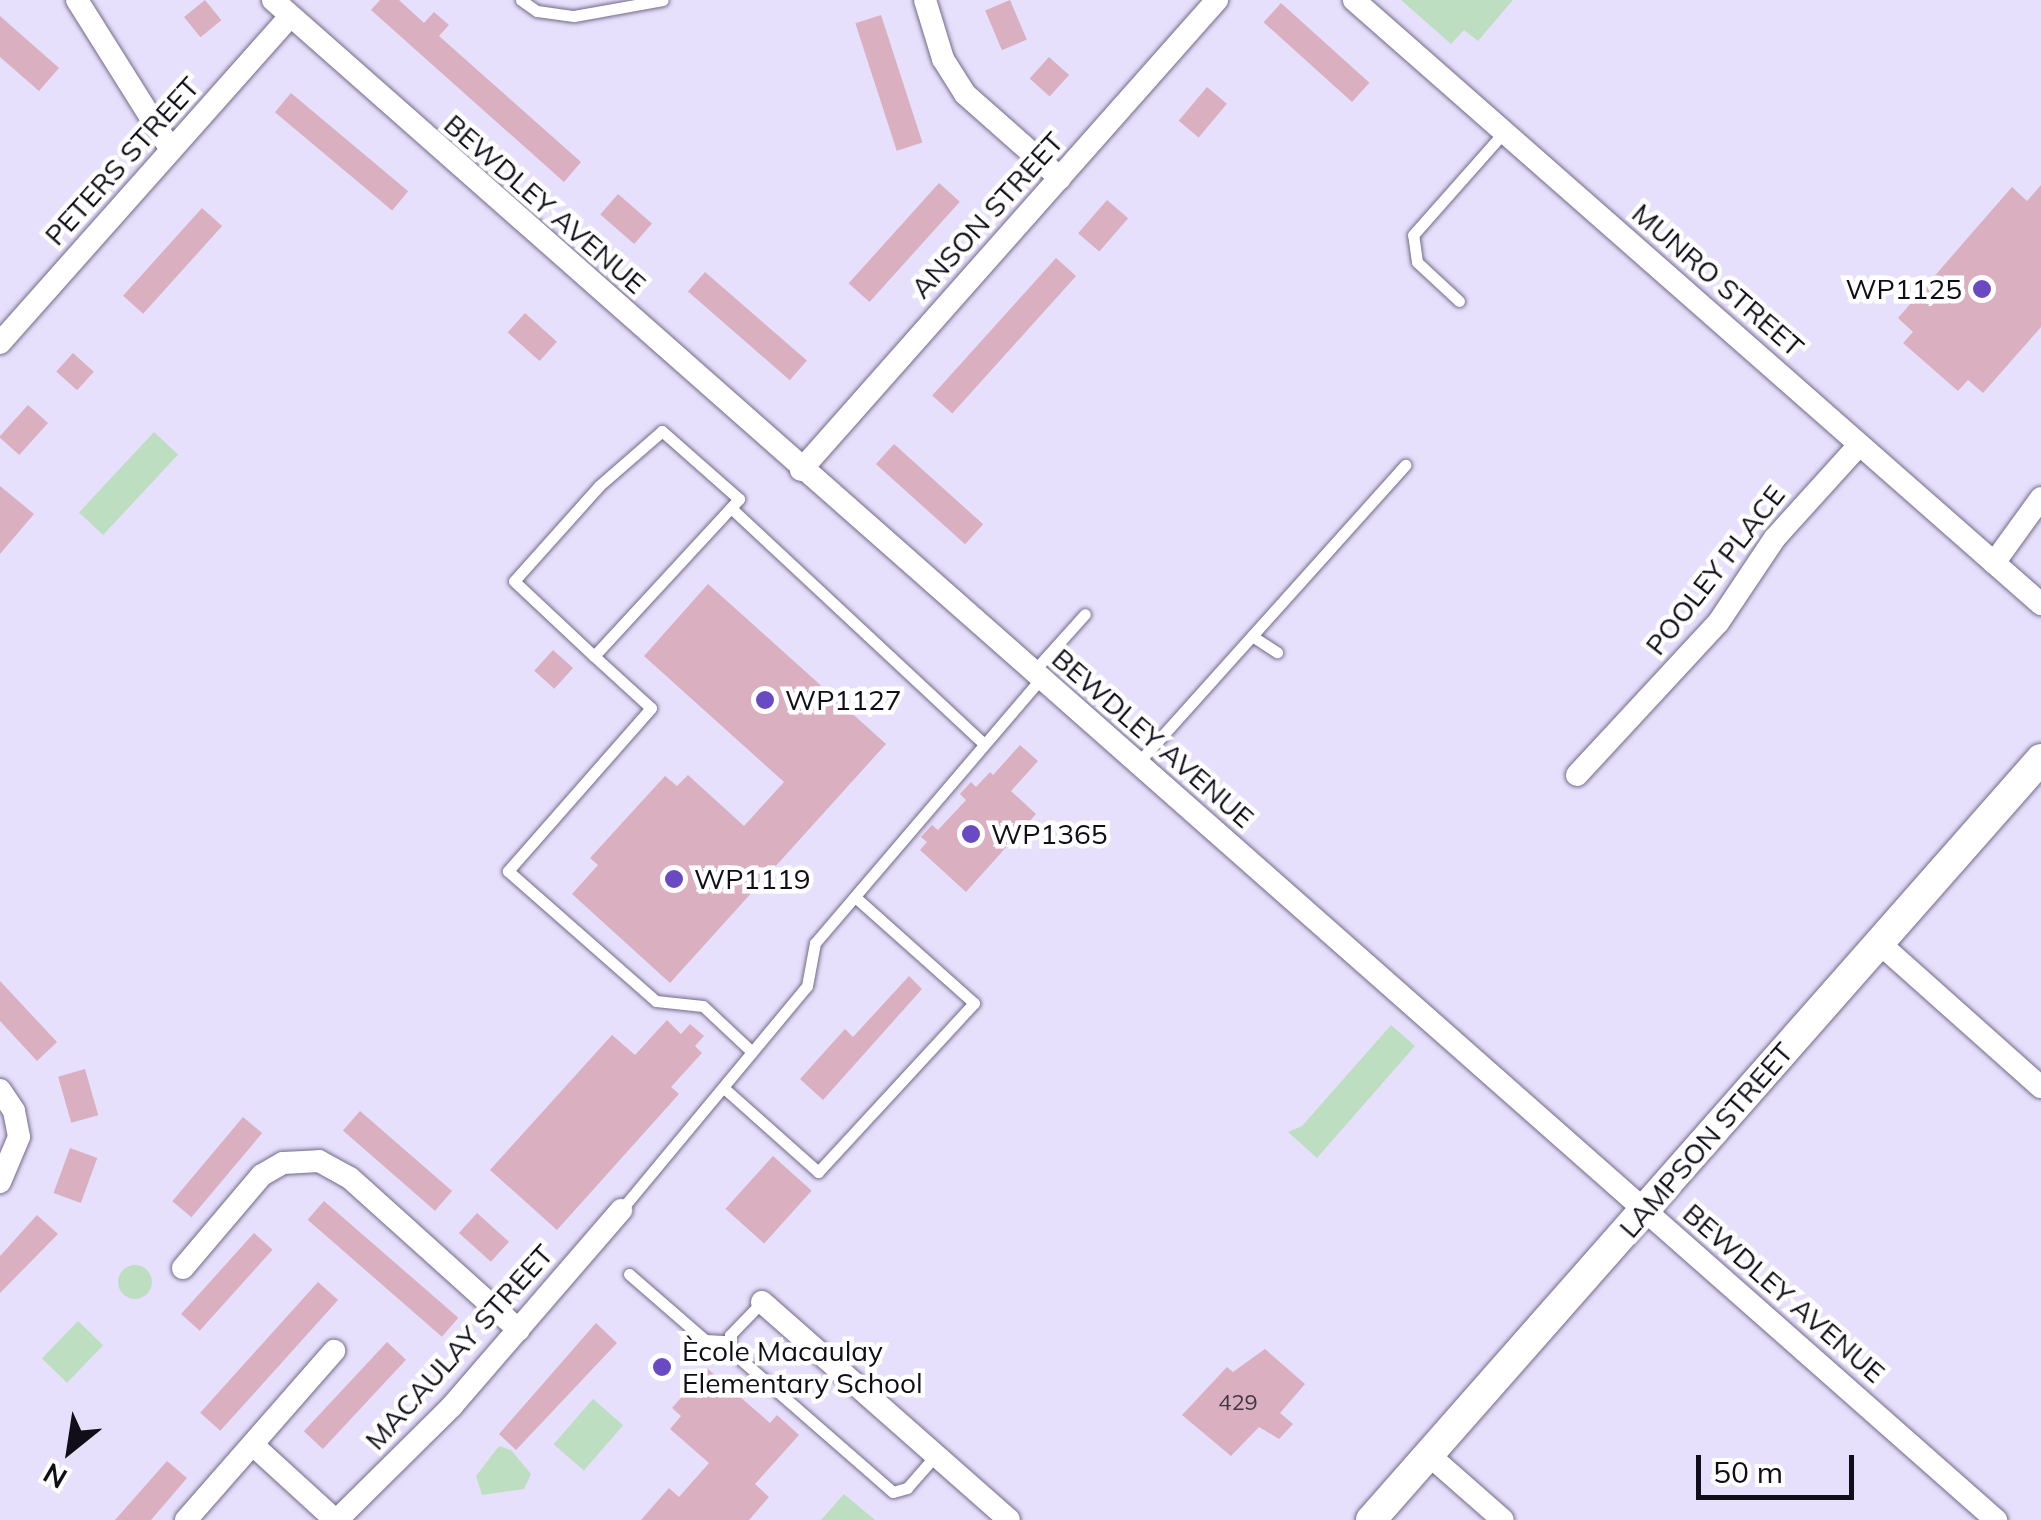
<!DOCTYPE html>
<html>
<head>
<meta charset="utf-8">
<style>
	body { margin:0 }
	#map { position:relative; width:2041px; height:1520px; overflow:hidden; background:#e7e0fc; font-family:Mulish,sans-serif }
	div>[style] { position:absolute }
	.green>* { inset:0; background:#bedec2; transform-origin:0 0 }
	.round { border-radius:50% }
	.building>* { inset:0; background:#daafc0; transform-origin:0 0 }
	.roads { filter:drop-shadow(0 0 2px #726a89) drop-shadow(0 0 2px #726a89) }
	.service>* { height:11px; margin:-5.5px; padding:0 5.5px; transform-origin:5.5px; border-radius:5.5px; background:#fff }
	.minor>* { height:22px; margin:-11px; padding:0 11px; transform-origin:11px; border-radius:11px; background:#fff }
	.tertiary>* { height:30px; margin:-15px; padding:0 15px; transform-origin:15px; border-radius:15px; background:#fff }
	.dots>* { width:28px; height:28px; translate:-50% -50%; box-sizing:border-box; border:5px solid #fff; border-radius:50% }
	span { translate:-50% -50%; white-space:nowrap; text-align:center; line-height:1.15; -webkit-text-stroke:9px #fff; paint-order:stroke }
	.number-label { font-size:22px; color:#433643 }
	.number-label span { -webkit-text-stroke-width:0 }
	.street-label { font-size:28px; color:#110e19 }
	.poi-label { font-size:28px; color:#110e19 }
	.right { translate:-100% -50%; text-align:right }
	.left { translate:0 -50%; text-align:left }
	.north { position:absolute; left:20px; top:1400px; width:100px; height:100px; -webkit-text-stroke:8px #fff; paint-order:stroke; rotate:210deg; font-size:28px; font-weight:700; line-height:40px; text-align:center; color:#110e19 }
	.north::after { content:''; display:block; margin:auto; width:35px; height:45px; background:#110e19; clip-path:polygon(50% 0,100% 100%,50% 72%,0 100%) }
	.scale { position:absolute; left:1696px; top:1455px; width:158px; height:45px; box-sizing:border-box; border:5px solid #110e19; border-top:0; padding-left:12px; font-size:30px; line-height:35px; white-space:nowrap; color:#110e19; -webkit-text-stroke:8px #fff; paint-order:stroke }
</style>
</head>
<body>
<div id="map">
	<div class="green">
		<i style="clip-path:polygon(1401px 0,1513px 0,1478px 41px,1464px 30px,1451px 44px)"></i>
		<i style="left:154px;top:432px;width:33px;height:110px;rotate:43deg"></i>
		<i style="clip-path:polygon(1391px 1025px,1415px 1046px,1317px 1158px,1288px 1132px,1302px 1126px)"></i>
		<i class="round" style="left:118px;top:1265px;width:34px;height:34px"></i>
		<i style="left:78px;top:1321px;width:35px;height:52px;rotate:44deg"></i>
		<i style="left:593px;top:1399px;width:40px;height:60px;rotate:41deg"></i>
		<i style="clip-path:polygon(499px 1446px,511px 1450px,531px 1474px,524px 1489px,482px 1495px,476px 1476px)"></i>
		<i style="clip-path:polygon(844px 1494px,875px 1520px,821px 1520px)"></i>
	</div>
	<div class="building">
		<i style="left:205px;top:0;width:26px;height:27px;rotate:51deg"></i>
		<i style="clip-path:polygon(380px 0,399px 0,424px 23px,434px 12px,449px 25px,439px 36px,581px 162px,564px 182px,371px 10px)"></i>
		<i style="left:1010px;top:0;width:43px;height:27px;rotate:67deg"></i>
		<i style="left:1281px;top:3px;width:119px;height:26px;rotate:42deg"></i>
		<i style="left:881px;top:15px;width:134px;height:27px;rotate:72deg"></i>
		<i style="clip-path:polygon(0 16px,59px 68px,39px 91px,0 57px)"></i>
		<i style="left:1049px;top:57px;width:27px;height:29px;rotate:42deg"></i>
		<i style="left:1207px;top:87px;width:26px;height:44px;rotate:40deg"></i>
		<i style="left:291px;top:93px;width:153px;height:25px;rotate:40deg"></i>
		<i style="left:939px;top:183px;width:28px;height:135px;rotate:42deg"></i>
		<i style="clip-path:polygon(2041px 185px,2041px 327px,1983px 393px,1968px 380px,1958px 391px,1903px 343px,1913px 332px,1898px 318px,2012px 187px,2027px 201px)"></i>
		<i style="left:618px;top:194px;width:45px;height:27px;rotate:41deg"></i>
		<i style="left:1107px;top:200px;width:28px;height:44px;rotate:41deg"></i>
		<i style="left:202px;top:208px;width:27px;height:118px;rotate:42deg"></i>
		<i style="left:1056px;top:258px;width:27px;height:185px;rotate:42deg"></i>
		<i style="left:705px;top:272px;width:135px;height:26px;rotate:41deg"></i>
		<i style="left:525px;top:313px;width:43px;height:26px;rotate:42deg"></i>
		<i style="left:73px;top:353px;width:28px;height:25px;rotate:42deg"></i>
		<i style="left:28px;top:405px;width:27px;height:43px;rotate:42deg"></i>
		<i style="left:894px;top:444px;width:120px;height:27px;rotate:42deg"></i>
		<i style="clip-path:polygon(0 486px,34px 514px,0 554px)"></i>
		<i style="clip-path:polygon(708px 584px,886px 744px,670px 983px,572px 894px,598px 865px,590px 858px,665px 776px,677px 786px,688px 775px,744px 826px,784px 782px,644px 656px)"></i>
		<i style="left:553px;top:650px;width:27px;height:28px;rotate:42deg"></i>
		<i style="clip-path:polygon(1020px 745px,1038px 761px,1011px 791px,1036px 814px,966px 892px,920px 850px,927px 842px,921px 837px,932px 825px,938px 830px,966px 800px,960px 794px,971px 782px,976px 787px,990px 772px,993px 775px)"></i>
		<i style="clip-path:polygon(909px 976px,922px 989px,823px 1100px,800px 1079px,845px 1029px,853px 1037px)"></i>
		<i style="clip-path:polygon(0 981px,57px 1042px,37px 1061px,0 1021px)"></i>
		<i style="clip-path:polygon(667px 1020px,681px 1034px,690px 1024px,704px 1036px,695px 1046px,702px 1053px,671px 1087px,679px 1094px,557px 1230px,490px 1170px,612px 1035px,635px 1055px)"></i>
		<i style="left:85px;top:1069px;width:48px;height:28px;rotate:74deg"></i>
		<i style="left:360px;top:1111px;width:122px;height:26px;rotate:41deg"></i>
		<i style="left:243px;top:1117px;width:25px;height:110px;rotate:40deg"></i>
		<i style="left:70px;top:1148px;width:29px;height:48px;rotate:20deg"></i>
		<i style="left:773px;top:1156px;width:52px;height:71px;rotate:42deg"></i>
		<i style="left:324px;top:1201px;width:178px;height:25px;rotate:41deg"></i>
		<i style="left:477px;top:1213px;width:43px;height:27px;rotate:42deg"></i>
		<i style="clip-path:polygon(37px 1215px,58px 1234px,0 1293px,0 1256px)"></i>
		<i style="left:254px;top:1233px;width:25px;height:109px;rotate:42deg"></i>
		<i style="left:318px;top:1282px;width:27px;height:176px;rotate:42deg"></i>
		<i style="clip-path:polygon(596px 1323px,617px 1343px,516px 1450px,499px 1434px)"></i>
		<i style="left:387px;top:1342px;width:26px;height:122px;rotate:43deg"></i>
		<i style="clip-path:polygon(1265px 1349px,1305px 1384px,1280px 1413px,1293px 1424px,1279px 1439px,1259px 1427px,1231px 1456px,1182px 1415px,1227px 1367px,1233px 1372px)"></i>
		<i style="clip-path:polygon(707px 1368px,770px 1423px,777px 1415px,799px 1435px,755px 1484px,769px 1497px,749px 1520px,641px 1520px,669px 1488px,679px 1497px,709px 1463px,670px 1429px,681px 1416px,672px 1408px)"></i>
		<i style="clip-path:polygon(167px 1461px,187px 1478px,151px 1520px,115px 1520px)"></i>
	</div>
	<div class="roads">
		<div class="service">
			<i style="left:521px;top:0;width:19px;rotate:35deg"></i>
			<i style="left:537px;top:11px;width:37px;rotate:8deg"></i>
			<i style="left:574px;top:16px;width:90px;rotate:-10.2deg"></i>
			<i style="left:1459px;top:301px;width:57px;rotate:-137.1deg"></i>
			<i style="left:1417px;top:262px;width:27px;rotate:-98deg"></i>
			<i style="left:1413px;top:235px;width:137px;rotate:-48.5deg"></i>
			<i style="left:731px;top:508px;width:342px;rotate:43deg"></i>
			<i style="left:1252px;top:636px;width:30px;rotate:33deg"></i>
			<i style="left:594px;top:656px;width:214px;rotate:-47.3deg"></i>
			<i style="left:739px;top:499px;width:103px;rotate:-138.6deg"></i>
			<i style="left:662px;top:431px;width:84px;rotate:138.9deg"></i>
			<i style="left:599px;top:486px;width:127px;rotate:131.8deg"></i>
			<i style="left:514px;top:581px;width:110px;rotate:43.2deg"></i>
			<i style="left:594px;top:656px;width:77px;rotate:42.4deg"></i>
			<i style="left:651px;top:708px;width:217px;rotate:131.3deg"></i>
			<i style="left:508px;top:871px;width:197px;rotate:41.3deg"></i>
			<i style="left:656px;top:1001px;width:47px;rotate:6.1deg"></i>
			<i style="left:703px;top:1006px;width:67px;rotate:43.2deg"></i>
			<i style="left:1032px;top:673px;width:79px;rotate:-48.1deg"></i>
			<i style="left:1137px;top:764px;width:402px;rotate:-48.1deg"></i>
			<i style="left:725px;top:1089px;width:125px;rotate:41.7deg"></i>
			<i style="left:818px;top:1172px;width:230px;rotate:-47.3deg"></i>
			<i style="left:974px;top:1003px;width:159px;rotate:-138.3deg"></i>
			<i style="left:621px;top:1210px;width:291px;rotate:-50.3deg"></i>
			<i style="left:807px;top:986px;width:44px;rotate:-79.5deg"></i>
			<i style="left:815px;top:943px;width:346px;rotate:-49.5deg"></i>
			<i style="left:629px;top:1274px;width:101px;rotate:41deg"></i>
			<i style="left:705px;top:1340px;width:22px;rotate:3deg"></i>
			<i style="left:762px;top:1302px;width:46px;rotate:134.1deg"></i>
			<i style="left:730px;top:1335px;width:15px;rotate:90deg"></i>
			<i style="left:730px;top:1350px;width:216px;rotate:41.1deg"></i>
			<i style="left:893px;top:1492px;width:15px;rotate:-16deg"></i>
			<i style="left:907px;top:1488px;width:43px;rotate:-48.8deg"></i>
		</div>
		<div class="minor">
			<i style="left:77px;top:0;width:177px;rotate:57.9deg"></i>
			<i style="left:273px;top:0;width:2298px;rotate:41.42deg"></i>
			<i style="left:925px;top:0;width:62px;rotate:73deg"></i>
			<i style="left:943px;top:59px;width:41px;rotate:57.8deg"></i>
			<i style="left:965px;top:94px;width:127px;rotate:41.5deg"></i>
			<i style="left:1354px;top:0;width:915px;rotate:41.32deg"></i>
			<i style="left:0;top:343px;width:435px;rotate:-48.4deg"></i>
			<i style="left:801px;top:470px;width:628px;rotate:-48.49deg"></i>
			<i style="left:1994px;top:563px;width:80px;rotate:-54.1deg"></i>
			<i style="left:1577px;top:775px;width:207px;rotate:-47.2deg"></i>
			<i style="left:1718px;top:623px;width:102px;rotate:-56.2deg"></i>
			<i style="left:1775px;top:538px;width:125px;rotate:-47.9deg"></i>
			<i style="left:1878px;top:942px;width:218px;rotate:41.7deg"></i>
			<i style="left:0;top:1090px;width:25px;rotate:56deg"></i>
			<i style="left:14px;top:1111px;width:26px;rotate:79deg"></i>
			<i style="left:19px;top:1137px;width:49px;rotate:112.9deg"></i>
			<i style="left:183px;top:1268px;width:122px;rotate:-49.7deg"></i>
			<i style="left:262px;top:1175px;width:24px;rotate:-30deg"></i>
			<i style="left:283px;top:1163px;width:36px;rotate:-3deg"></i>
			<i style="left:319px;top:1161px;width:35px;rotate:29deg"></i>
			<i style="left:350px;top:1178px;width:227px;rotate:42deg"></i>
			<i style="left:762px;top:1302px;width:329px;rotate:41.4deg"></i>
			<i style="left:253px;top:1445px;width:111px;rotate:42.4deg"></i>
			<i style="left:1429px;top:1455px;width:98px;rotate:41.3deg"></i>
			<i style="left:186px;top:1520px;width:225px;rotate:-48.8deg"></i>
			<i style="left:337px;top:1520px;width:162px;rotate:-44.7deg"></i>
			<i style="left:452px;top:1406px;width:259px;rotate:-49.2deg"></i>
		</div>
		<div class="tertiary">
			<i style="left:1371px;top:1520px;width:1014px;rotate:-48.64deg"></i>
		</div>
	</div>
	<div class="dots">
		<i style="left:1982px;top:289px;background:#6a4ac3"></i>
		<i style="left:765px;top:700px;background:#6a4ac3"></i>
		<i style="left:971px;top:834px;background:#6a4ac3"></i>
		<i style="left:674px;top:879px;background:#6a4ac3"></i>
		<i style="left:662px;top:1367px;background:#6a4ac3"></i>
	</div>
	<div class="number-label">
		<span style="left:1238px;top:1403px">429</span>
	</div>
	<div class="street-label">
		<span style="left:122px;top:161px;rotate:-48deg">PETERS STREET</span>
		<span style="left:545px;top:204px;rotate:41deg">BEWDLEY AVENUE</span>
		<span style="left:987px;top:215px;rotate:-48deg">ANSON STREET</span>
		<span style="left:1718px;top:280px;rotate:41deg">MUNRO STREET</span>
		<span style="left:1715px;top:570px;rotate:-52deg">POOLEY PLACE</span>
		<span style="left:1153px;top:738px;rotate:41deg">BEWDLEY AVENUE</span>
		<span style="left:1706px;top:1140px;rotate:-49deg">LAMPSON STREET</span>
		<span style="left:1784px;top:1293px;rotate:41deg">BEWDLEY AVENUE</span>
		<span style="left:459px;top:1347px;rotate:-48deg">MACAULAY STREET</span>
	</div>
	<div class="poi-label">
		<span class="right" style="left:1962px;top:289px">WP1125</span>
		<span class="left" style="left:785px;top:700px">WP1127</span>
		<span class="left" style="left:991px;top:834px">WP1365</span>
		<span class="left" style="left:694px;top:879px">WP1119</span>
		<span class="left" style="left:682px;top:1367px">Ècole Macaulay<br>Elementary School</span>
	</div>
	<div class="north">N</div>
	<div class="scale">50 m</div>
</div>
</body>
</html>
